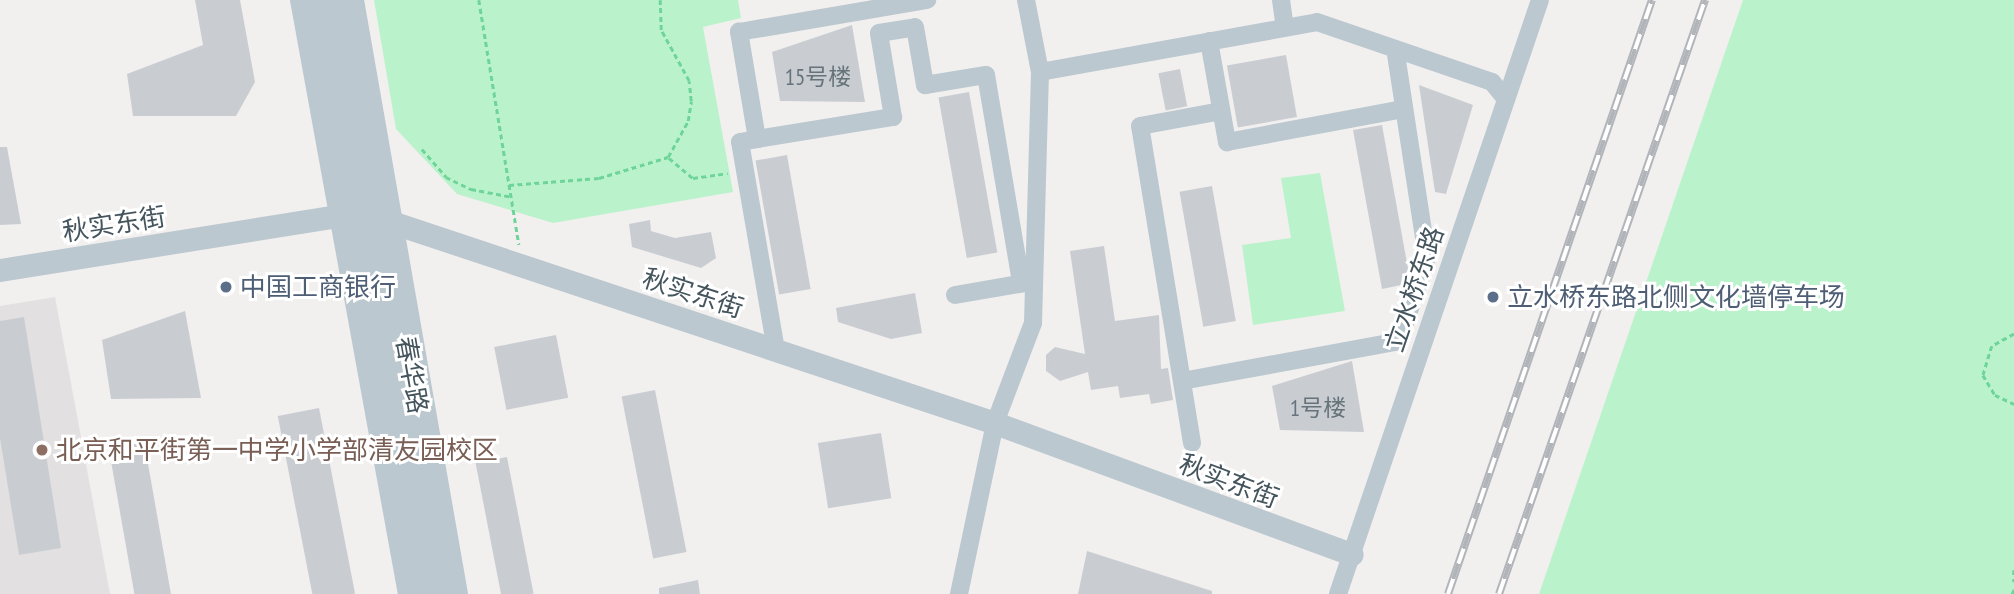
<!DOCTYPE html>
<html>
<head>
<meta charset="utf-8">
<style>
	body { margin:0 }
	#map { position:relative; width:2014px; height:594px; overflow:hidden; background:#f2efef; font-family:"PT Sans Narrow","Noto Sans SC",sans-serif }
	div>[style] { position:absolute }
	.education>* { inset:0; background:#e3e0e1 }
	.green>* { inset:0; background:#baf3cb }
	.building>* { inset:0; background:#c9cdd2; transform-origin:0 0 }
	.path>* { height:2.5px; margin-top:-1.25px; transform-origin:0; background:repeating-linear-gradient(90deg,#6fd49a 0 5px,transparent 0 8.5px) }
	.minor>* { height:18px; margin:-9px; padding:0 9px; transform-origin:9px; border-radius:9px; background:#bbc8cf }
	.tertiary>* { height:23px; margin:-11.5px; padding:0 11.5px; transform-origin:11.5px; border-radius:11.5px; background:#bbc8cf }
	.rail>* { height:8px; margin-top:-4px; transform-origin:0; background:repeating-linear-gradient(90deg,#fff 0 16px,#b1b5ba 0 32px); box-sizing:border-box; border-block:2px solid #b1b5ba }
	.dots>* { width:19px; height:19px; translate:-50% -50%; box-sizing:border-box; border:4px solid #fff; border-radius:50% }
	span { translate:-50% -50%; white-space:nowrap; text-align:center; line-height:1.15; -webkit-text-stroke:6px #fff; paint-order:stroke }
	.number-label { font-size:23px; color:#66737b }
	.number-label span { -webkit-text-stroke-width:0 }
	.street-label { font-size:26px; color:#45555e }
	.service-label { font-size:26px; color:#4e5e75 }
	.left { translate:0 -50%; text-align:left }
	.education-label { font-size:26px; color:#785e54 }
</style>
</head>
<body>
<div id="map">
	<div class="education">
		<i style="clip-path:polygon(55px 297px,110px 594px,0 594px,0 306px)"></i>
	</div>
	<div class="green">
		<i style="clip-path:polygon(374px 0,738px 0,741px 18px,703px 27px,733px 192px,553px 223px,457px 194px,396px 129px)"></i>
		<i style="clip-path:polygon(1743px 0,2014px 0,2014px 594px,1539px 594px)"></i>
		<i style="clip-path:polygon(1320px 173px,1345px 311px,1253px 325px,1242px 245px,1291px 238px,1281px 178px)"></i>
	</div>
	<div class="building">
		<i style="clip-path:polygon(195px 0,240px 0,255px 82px,236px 116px,133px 116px,127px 74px,203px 45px)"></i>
		<i style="clip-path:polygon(852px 25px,865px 102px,780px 101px,772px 52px)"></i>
		<i style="left:1286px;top:55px;width:63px;height:60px;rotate:80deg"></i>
		<i style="left:1180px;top:69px;width:38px;height:22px;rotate:79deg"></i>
		<i style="clip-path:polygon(1419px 85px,1473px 105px,1446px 194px,1435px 192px)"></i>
		<i style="left:969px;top:92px;width:163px;height:31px;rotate:80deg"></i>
		<i style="clip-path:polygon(1382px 125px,1409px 274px,1406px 284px,1382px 289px,1353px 130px)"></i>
		<i style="clip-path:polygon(0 147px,7px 147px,21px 224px,0 225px)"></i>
		<i style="left:787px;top:155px;width:136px;height:32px;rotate:80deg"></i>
		<i style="left:1212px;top:186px;width:137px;height:33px;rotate:80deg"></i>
		<i style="clip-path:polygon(650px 220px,651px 231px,675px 238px,711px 232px,716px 258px,701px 268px,632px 247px,629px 224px)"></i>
		<i style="clip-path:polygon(1104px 246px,1115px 321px,1159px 315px,1161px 369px,1168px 368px,1173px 400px,1151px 404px,1149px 394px,1120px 398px,1118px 386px,1091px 390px,1088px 372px,1060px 381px,1046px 371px,1046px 355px,1055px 347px,1085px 354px,1070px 251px)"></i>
		<i style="clip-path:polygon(915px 293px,922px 333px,891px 339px,838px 322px,836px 308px)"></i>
		<i style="clip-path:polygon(185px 311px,201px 398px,111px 399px,102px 340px)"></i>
		<i style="clip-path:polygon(24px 317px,61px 548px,19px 555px,0 438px,0 321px)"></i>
		<i style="left:556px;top:335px;width:64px;height:63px;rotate:79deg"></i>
		<i style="clip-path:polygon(1352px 361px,1364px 432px,1280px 430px,1272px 386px)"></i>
		<i style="left:655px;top:390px;width:165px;height:34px;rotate:79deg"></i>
		<i style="left:319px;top:408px;width:189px;height:42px;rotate:79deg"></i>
		<i style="left:881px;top:433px;width:66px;height:64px;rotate:81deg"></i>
		<i style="left:144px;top:441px;width:155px;height:36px;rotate:80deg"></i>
		<i style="left:507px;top:457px;width:139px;height:32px;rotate:79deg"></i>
		<i style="clip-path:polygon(1087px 551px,1212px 591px,1212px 594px,1078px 594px)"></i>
		<i style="clip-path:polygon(698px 580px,700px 594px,659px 594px,659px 588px)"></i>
	</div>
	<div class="path">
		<i style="left:479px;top:0;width:248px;rotate:80.7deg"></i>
		<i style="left:422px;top:149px;width:37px;rotate:49deg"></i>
		<i style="left:446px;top:177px;width:28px;rotate:26deg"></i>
		<i style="left:471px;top:189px;width:42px;rotate:11deg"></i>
		<i style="left:669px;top:158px;width:31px;rotate:40deg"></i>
		<i style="left:693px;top:178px;width:35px;rotate:-8deg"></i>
		<i style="left:509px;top:185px;width:90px;rotate:-4.4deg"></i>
		<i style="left:599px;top:178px;width:72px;rotate:-16.9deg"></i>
		<i style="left:668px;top:157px;width:41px;rotate:-60.9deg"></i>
		<i style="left:688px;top:121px;width:20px;rotate:-81deg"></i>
		<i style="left:691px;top:101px;width:20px;rotate:-96deg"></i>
		<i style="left:689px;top:81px;width:58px;rotate:-118.8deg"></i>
		<i style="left:661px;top:30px;width:30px;rotate:-92deg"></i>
		<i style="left:2014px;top:334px;width:25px;rotate:151deg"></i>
		<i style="left:1992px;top:346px;width:30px;rotate:107deg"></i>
		<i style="left:1983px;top:375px;width:23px;rotate:59deg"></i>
		<i style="left:1995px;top:395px;width:21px;rotate:25deg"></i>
		<i style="left:2014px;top:570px;width:12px;rotate:90deg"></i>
		<i style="left:2012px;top:594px;width:5px;rotate:-68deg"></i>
	</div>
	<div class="minor">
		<i style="left:299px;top:0;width:604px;rotate:79.7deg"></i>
		<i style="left:355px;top:0;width:603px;rotate:80.07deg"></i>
		<i style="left:1281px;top:0;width:27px;rotate:82deg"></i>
		<i style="left:1209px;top:41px;width:103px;rotate:79.9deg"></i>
		<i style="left:1227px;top:142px;width:180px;rotate:-10.6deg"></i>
		<i style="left:1040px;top:72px;width:281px;rotate:-10.2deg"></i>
		<i style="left:1317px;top:22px;width:185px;rotate:18.9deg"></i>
		<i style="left:1492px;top:82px;width:22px;rotate:51deg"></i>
		<i style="left:757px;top:139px;width:138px;rotate:-9.2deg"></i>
		<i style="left:893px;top:117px;width:85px;rotate:-99.5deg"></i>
		<i style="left:879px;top:33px;width:36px;rotate:-9deg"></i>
		<i style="left:915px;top:27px;width:59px;rotate:80.2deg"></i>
		<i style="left:925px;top:85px;width:62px;rotate:-9.3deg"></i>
		<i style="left:986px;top:75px;width:211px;rotate:80.4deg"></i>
		<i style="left:955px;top:295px;width:77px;rotate:-9.7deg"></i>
		<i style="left:776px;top:350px;width:211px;rotate:-99.8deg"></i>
		<i style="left:740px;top:142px;width:17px;rotate:-10deg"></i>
		<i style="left:757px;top:139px;width:109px;rotate:-99.5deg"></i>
		<i style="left:739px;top:32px;width:191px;rotate:-9.7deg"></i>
		<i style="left:1182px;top:381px;width:221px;rotate:-10.4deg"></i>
		<i style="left:1399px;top:341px;width:89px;rotate:-71.6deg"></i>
		<i style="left:1427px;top:257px;width:210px;rotate:-98.7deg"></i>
		<i style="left:1192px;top:443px;width:321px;rotate:-99.3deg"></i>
		<i style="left:1140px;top:126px;width:82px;rotate:-10.5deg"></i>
		<i style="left:959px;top:594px;width:175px;rotate:-78.1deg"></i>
		<i style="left:995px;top:423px;width:107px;rotate:-69.2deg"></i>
		<i style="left:1033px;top:323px;width:251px;rotate:-88.4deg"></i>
		<i style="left:1040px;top:72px;width:73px;rotate:-101deg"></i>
		<i style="left:1338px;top:594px;width:627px;rotate:-71.22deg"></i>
	</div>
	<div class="tertiary">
		<i style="left:315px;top:0;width:603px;rotate:79.88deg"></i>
		<i style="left:337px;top:0;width:603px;rotate:79.98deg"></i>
		<i style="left:0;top:270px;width:379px;rotate:-9.1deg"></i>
		<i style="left:374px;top:210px;width:24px;rotate:33deg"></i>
		<i style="left:394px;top:223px;width:633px;rotate:18.41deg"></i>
		<i style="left:995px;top:423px;width:380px;rotate:20.2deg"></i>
	</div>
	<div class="rail">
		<i style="left:1448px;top:594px;width:628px;rotate:-71.05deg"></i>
		<i style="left:1499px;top:594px;width:629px;rotate:-70.87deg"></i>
	</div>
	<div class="dots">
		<i style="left:226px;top:287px;background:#5c6f8a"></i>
		<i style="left:1493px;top:297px;background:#5c6f8a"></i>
		<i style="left:42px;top:450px;background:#8d6e63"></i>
	</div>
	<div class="number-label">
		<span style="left:818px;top:77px">15号楼</span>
		<span style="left:1318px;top:408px">1号楼</span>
	</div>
	<div class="street-label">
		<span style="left:114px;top:224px;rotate:-9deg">秋实东街</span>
		<span style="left:1414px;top:289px;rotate:-71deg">立水桥东路</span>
		<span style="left:693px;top:293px;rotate:18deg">秋实东街</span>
		<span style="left:412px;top:375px;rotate:80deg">春华路</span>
		<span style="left:1229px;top:481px;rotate:21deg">秋实东街</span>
	</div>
	<div class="service-label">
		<span class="left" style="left:240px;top:287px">中国工商银行</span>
		<span class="left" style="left:1507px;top:297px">立水桥东路北侧文化墙停车场</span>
	</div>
	<div class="education-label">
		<span class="left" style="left:56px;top:450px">北京和平街第一中学小学部清友园校区</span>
	</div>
</div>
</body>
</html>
